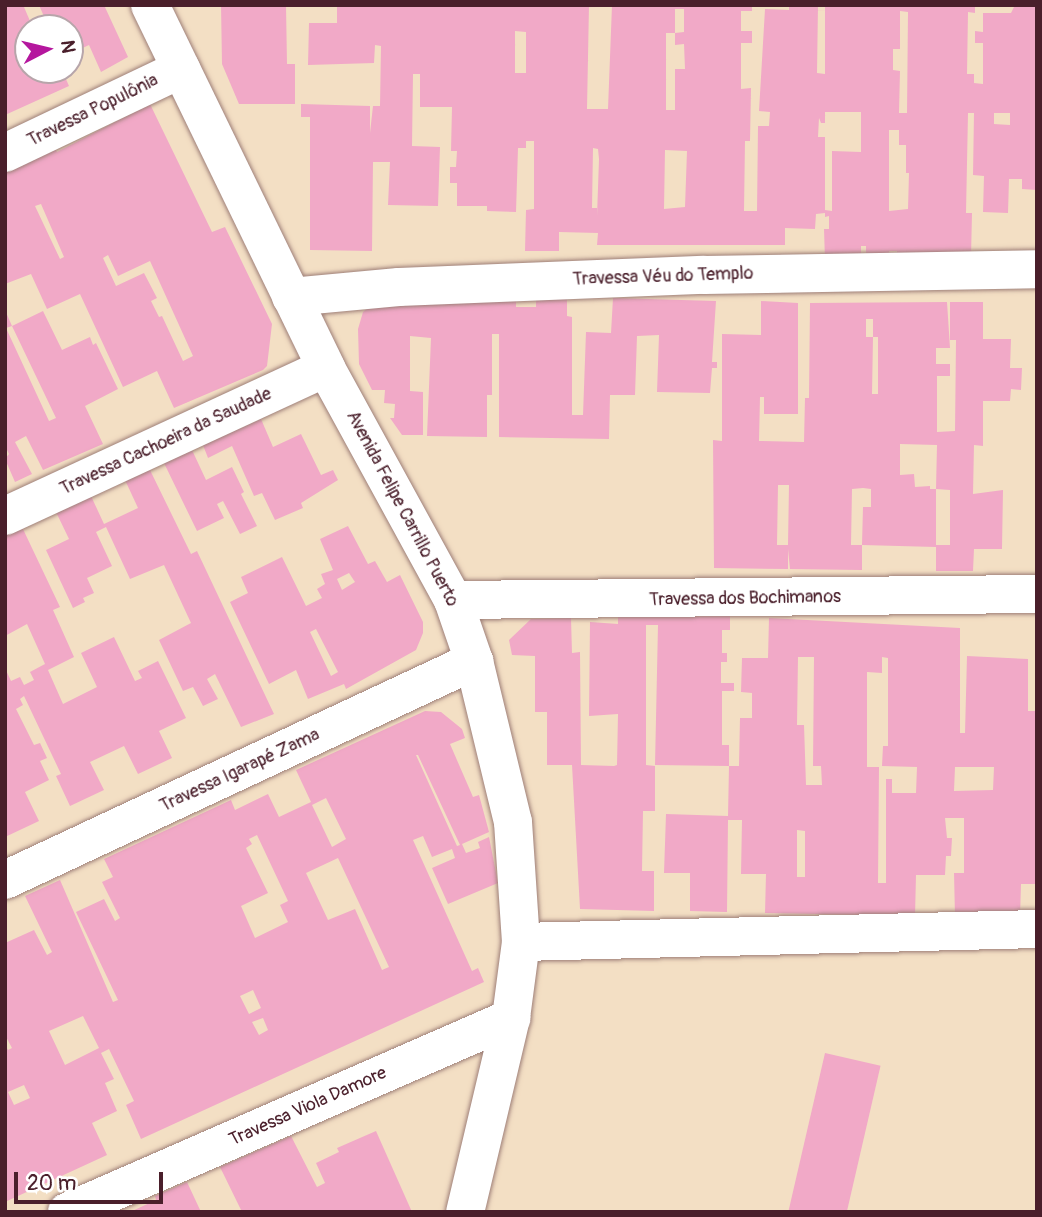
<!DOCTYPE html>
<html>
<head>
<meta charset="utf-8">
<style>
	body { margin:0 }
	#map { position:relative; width:1042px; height:1217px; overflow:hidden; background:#f3dfc4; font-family:Pangolin,sans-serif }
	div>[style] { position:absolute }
	.building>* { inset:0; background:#f1a9c7; transform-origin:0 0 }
	.roads { filter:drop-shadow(0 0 2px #9e7f78) drop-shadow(0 0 2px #9e7f78) }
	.street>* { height:38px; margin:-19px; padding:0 19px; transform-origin:19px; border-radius:19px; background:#fff }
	span { translate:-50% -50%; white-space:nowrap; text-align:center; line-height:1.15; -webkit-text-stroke:5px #fff; paint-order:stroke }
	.street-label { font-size:18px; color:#4a1f2b }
	.frame { position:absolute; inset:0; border:7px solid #4a1f2b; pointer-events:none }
	.north { position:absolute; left:14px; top:14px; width:70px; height:70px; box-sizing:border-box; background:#fff; border:2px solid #b7a5aa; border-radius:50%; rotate:83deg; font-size:19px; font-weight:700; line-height:28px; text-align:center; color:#4a1f2b }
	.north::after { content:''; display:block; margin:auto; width:24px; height:32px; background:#b5179e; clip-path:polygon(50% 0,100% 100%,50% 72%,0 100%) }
	.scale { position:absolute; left:14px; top:1172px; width:149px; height:32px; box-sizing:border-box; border:4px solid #4a1f2b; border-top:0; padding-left:9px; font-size:21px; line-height:24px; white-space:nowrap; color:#4a1f2b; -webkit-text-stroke:5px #fff; paint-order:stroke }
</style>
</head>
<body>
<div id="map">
	<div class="building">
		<i style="clip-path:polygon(5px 5px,28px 5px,24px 7px,33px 28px,28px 28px,28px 70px,62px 70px,69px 86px,5px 115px)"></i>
		<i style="clip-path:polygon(39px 5px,104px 5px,128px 57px,101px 72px,89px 45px,70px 54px,70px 28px,49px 28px)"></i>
		<i style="clip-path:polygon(221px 5px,286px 5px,287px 64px,295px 64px,295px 104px,239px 104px,222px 64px)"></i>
		<i style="clip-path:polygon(evenodd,337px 5px,589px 5px,587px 109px,608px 109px,612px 5px,752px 5px,752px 11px,741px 11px,741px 31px,752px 31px,752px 43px,741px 43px,741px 89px,751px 88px,750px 141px,745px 141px,744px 211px,757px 211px,758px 126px,769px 126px,770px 112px,759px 111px,765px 9px,789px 10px,789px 5px,818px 5px,817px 73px,825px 74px,825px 5px,975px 5px,975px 13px,968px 12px,967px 74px,974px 74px,974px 83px,983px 84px,983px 43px,975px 43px,975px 31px,983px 32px,983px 13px,1011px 13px,1015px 5px,1037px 5px,1037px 190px,1022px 189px,1022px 179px,1009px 179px,1008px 213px,983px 212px,984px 176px,973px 175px,974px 113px,968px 113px,966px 213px,972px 213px,971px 258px,896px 259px,897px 251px,889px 251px,889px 259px,866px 260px,866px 246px,861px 246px,861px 260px,825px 260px,824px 229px,829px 229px,829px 216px,825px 217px,825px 213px,816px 214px,815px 229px,785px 228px,785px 245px,597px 245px,598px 233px,559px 232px,559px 251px,525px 251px,526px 210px,534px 209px,534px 141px,526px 141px,526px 148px,518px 148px,516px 212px,487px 211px,487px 206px,457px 206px,457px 183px,450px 183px,450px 167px,456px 167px,457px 151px,451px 151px,452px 107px,420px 107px,420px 74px,413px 74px,412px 146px,440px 147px,438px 206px,388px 205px,390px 162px,373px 162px,372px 251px,310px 250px,310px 117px,301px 117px,301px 104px,370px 106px,370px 133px,373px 106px,380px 106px,381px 46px,375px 45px,374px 63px,308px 65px,309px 23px,337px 23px,337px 5px,675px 9px,684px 9px,684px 32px,675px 33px,675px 45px,684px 44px,685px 69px,675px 69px,675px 110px,666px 110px,666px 33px,675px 33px,675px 9px,337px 5px,900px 11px,908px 12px,907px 113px,899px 113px,900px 71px,893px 70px,893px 49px,900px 49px,900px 11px,337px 5px,515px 31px,526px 32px,526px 73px,515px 73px,515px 31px,337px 5px,825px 112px,861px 112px,861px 152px,832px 151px,832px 211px,825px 210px,825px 137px,818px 137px,819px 118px,821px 123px,825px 123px,825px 112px,337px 5px,994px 113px,1010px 113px,1010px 125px,994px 124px,994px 113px,337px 5px,889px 130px,899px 130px,899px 145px,906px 145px,906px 173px,909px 173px,908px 209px,889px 211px,889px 130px,337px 5px,593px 148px,598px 149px,599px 159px,597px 216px,597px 208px,592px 208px,593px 148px,337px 5px,665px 150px,687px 151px,685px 207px,664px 209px,665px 150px)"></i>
		<i style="clip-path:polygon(evenodd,150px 104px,212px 232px,225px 227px,272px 324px,267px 366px,263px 370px,174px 408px,157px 371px,123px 387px,80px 294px,47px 309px,31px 274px,5px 284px,5px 170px,54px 146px,57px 152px,150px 104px,41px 204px,64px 257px,60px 259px,35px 206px,41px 204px,150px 104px,108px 255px,118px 276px,150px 261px,193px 356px,183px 361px,162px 316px,159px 317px,151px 301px,157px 298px,144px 273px,116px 286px,103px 258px,108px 255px)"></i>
		<i style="clip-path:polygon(516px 297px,516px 307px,536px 307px,536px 297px,567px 297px,567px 316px,572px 317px,572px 415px,583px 415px,586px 332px,611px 333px,613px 298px,716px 301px,712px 362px,717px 362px,717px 368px,712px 368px,710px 393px,657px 392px,659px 335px,637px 336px,635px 395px,610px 395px,609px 439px,499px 437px,499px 334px,492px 334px,492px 395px,487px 395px,487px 437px,427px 436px,431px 338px,410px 336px,410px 391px,423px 392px,423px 435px,402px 435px,390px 418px,394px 418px,395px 404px,384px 403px,385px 390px,372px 390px,359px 364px,358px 329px,363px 312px,372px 304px)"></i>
		<i style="clip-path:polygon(evenodd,761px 301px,798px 303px,798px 414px,764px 414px,764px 397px,760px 397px,759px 441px,804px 442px,805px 398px,809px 398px,810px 303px,947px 302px,950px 348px,936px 348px,936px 364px,950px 364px,950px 376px,937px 376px,937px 432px,955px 431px,956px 340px,950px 340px,950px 302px,983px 302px,983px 339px,1011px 339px,1010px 368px,1022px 368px,1021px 390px,1011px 389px,1010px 401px,983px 401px,983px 446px,974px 445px,973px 494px,1003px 490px,1002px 549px,974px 549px,973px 571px,936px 571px,936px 547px,862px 545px,863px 507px,871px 507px,871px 489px,863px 488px,852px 489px,851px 545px,862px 545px,862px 570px,790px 569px,788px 549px,788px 569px,714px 568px,713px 440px,722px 441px,722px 334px,761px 335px,761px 301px,866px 319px,873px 319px,873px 337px,878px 337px,878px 394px,872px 394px,873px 337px,866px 337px,866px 319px,761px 301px,900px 444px,937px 445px,936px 489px,950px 490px,950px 545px,936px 545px,936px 489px,930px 489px,930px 486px,915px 487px,914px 474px,900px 475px,900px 444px,761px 301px,778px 485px,789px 485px,788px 545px,777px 545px,778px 485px)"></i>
		<i style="clip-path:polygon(5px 310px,12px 326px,6px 328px,49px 421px,56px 418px,12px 326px,43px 311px,62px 350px,90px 337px,93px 345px,96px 343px,118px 389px,85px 406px,103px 444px,43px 470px,26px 436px,15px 442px,32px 474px,15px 482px,5px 459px,9px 454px,5px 446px)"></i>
		<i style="clip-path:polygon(261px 419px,273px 447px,301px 434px,321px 475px,333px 470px,338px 480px,301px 503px,303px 508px,275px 520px,262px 493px,254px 496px,232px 446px,208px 458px,203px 445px)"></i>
		<i style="clip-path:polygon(192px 450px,206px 480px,232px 467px,244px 492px,241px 494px,257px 526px,240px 534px,223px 501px,217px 504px,224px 518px,197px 531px,164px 463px)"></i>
		<i style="clip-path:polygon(150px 470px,191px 554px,197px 551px,274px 714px,241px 727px,215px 674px,207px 679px,218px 699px,203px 706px,193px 687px,183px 691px,159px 640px,191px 623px,164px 565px,130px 579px,106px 527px,96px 532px,112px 566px,87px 578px,94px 593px,83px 598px,85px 602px,73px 608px,46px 550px,69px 539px,56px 512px,91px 496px,104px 524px,138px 508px,125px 480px)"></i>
		<i style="clip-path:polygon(evenodd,348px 526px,368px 564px,375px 561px,387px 582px,400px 575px,423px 622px,423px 633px,416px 650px,346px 689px,344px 684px,308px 699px,296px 670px,269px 684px,230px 602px,248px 593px,241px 577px,282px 557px,306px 606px,322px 598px,317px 589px,325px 584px,321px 574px,333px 570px,320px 539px,348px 526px,349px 573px,355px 582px,342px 590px,337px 579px,349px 573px,348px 526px,316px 629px,338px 672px,331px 676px,310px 632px,316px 629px)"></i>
		<i style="clip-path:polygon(22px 527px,60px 607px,53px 610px,74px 657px,48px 670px,63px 704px,97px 687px,81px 653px,114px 637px,135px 681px,142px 678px,138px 671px,158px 661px,186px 718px,159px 731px,172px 758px,138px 774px,124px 746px,90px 762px,104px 790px,70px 806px,56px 776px,61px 774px,24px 696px,20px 699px,23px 705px,16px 709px,34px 745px,40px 743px,47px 758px,40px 761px,49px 780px,25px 792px,39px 821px,5px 837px,5px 668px,11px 681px,20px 677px,24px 685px,34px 680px,30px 672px,45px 664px,27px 624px,5px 636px,5px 535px)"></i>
		<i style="clip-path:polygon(730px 616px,730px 630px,722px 630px,722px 653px,727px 653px,727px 662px,721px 662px,721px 683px,734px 683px,734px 691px,722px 691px,722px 745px,729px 745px,729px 766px,655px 765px,658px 625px,646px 625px,646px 765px,655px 766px,655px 811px,643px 811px,642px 871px,654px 871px,654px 911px,580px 909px,572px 765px,547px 765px,547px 712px,535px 712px,535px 656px,512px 655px,509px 640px,531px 619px,571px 618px,572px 653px,580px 652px,581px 765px,614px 766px,617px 765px,618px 714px,589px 716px,590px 622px,618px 624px,618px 617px)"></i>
		<i style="clip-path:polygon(evenodd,769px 618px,960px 628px,960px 733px,965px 733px,967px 656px,1028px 659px,1028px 711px,1037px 711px,1037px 884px,1021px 884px,1020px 917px,955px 916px,954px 873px,964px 873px,964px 818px,945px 818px,947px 838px,952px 838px,951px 856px,946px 856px,945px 875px,916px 875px,915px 916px,765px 913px,766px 874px,741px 874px,742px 820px,728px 820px,727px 912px,690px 911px,690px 873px,664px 873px,666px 814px,728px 816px,729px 766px,739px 766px,740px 718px,752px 718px,752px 693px,741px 692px,742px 658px,768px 658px,769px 618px,798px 657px,814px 657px,813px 766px,821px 766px,822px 785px,806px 785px,804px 725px,797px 725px,798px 657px,769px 618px,882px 657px,888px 658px,888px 746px,883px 746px,882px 766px,917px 767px,916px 793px,892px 793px,892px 779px,886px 779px,886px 883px,878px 883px,879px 767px,867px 767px,867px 672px,882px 673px,882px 657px,769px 618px,955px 767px,994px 767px,993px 790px,954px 791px,955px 767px,769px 618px,797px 830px,805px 831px,805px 877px,797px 877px,797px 830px)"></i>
		<i style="clip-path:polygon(evenodd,425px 711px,441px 712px,462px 729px,465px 738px,450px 744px,473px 797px,479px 795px,489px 832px,462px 844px,466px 853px,480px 848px,478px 842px,489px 837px,498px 883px,448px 904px,432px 868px,455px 858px,452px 849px,432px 857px,423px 836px,413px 840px,472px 971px,478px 968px,484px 982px,141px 1139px,126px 1105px,134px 1101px,109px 1049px,101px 1053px,114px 1079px,105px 1083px,117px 1111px,92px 1123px,107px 1155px,5px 1202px,5px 1045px,8px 1050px,12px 1048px,5px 1035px,5px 943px,34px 930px,47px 955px,52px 952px,25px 896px,60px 880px,113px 1002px,118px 1000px,76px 912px,104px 899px,115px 921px,120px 918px,102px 882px,113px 877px,104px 859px,231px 800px,235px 810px,268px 794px,279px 817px,311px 802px,296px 770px,425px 711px,416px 755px,418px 755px,460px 845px,457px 846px,416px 755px,425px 711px,326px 798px,346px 839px,332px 847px,312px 805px,326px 798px,425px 711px,257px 835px,288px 901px,280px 905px,288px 922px,255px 938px,241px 906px,268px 893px,246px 848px,252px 844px,249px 839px,257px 835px,425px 711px,338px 858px,389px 967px,382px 970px,355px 909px,328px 920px,306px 873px,338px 858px,425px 711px,253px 990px,261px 1008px,249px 1014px,240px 996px,253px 990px,425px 711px,83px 1016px,99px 1048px,65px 1065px,49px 1031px,83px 1016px,425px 711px,263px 1018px,268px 1030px,259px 1035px,252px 1022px,263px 1018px,425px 711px,24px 1085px,30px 1098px,14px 1105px,8px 1092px,24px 1085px)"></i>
		<i style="left:825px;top:1053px;width:57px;height:163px;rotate:13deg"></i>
		<i style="clip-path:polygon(376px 1131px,412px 1212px,242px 1212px,220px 1167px,291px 1136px,317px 1187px,325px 1183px,316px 1163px,339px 1152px,337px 1148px)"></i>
		<i style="clip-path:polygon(187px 1182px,201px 1212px,130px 1212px,156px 1200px,155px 1196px)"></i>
	</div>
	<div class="roads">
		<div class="street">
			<i style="left:150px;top:5px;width:403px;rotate:64.1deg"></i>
			<i style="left:326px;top:368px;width:264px;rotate:61.3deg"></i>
			<i style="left:453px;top:600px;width:65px;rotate:71deg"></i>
			<i style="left:474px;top:661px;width:166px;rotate:76.4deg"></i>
			<i style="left:513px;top:822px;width:120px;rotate:86.2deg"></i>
			<i style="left:521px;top:942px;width:77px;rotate:97.5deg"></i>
			<i style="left:511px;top:1018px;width:199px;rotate:103.3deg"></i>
			<i style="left:5px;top:153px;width:195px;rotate:-25.5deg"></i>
			<i style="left:291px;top:297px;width:108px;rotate:-5.3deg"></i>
			<i style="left:399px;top:287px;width:305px;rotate:-2.3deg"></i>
			<i style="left:704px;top:275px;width:333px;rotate:-1deg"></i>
			<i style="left:5px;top:516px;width:353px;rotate:-24.8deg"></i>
			<i style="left:453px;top:600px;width:584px;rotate:-0.59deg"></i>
			<i style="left:5px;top:880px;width:518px;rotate:-25.03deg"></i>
			<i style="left:521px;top:942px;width:516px;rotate:-1.44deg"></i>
			<i style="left:67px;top:1212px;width:485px;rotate:-23.6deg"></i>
		</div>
	</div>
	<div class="street-label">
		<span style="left:93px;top:111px;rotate:-26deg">Travessa Populônia</span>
		<span style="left:663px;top:277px;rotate:-2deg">Travessa Véu do Templo</span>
		<span style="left:166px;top:442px;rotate:-25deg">Travessa Cachoeira da Saudade</span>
		<span style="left:402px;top:509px;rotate:62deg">Avenida Felipe Carrillo Puerto</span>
		<span style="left:745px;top:599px;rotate:-1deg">Travessa dos Bochimanos</span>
		<span style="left:240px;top:771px;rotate:-25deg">Travessa Igarapé Zama</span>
		<span style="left:308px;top:1107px;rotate:-24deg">Travessa Viola Damore</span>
	</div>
	<div class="frame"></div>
	<div class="north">N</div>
	<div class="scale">20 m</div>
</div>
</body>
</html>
